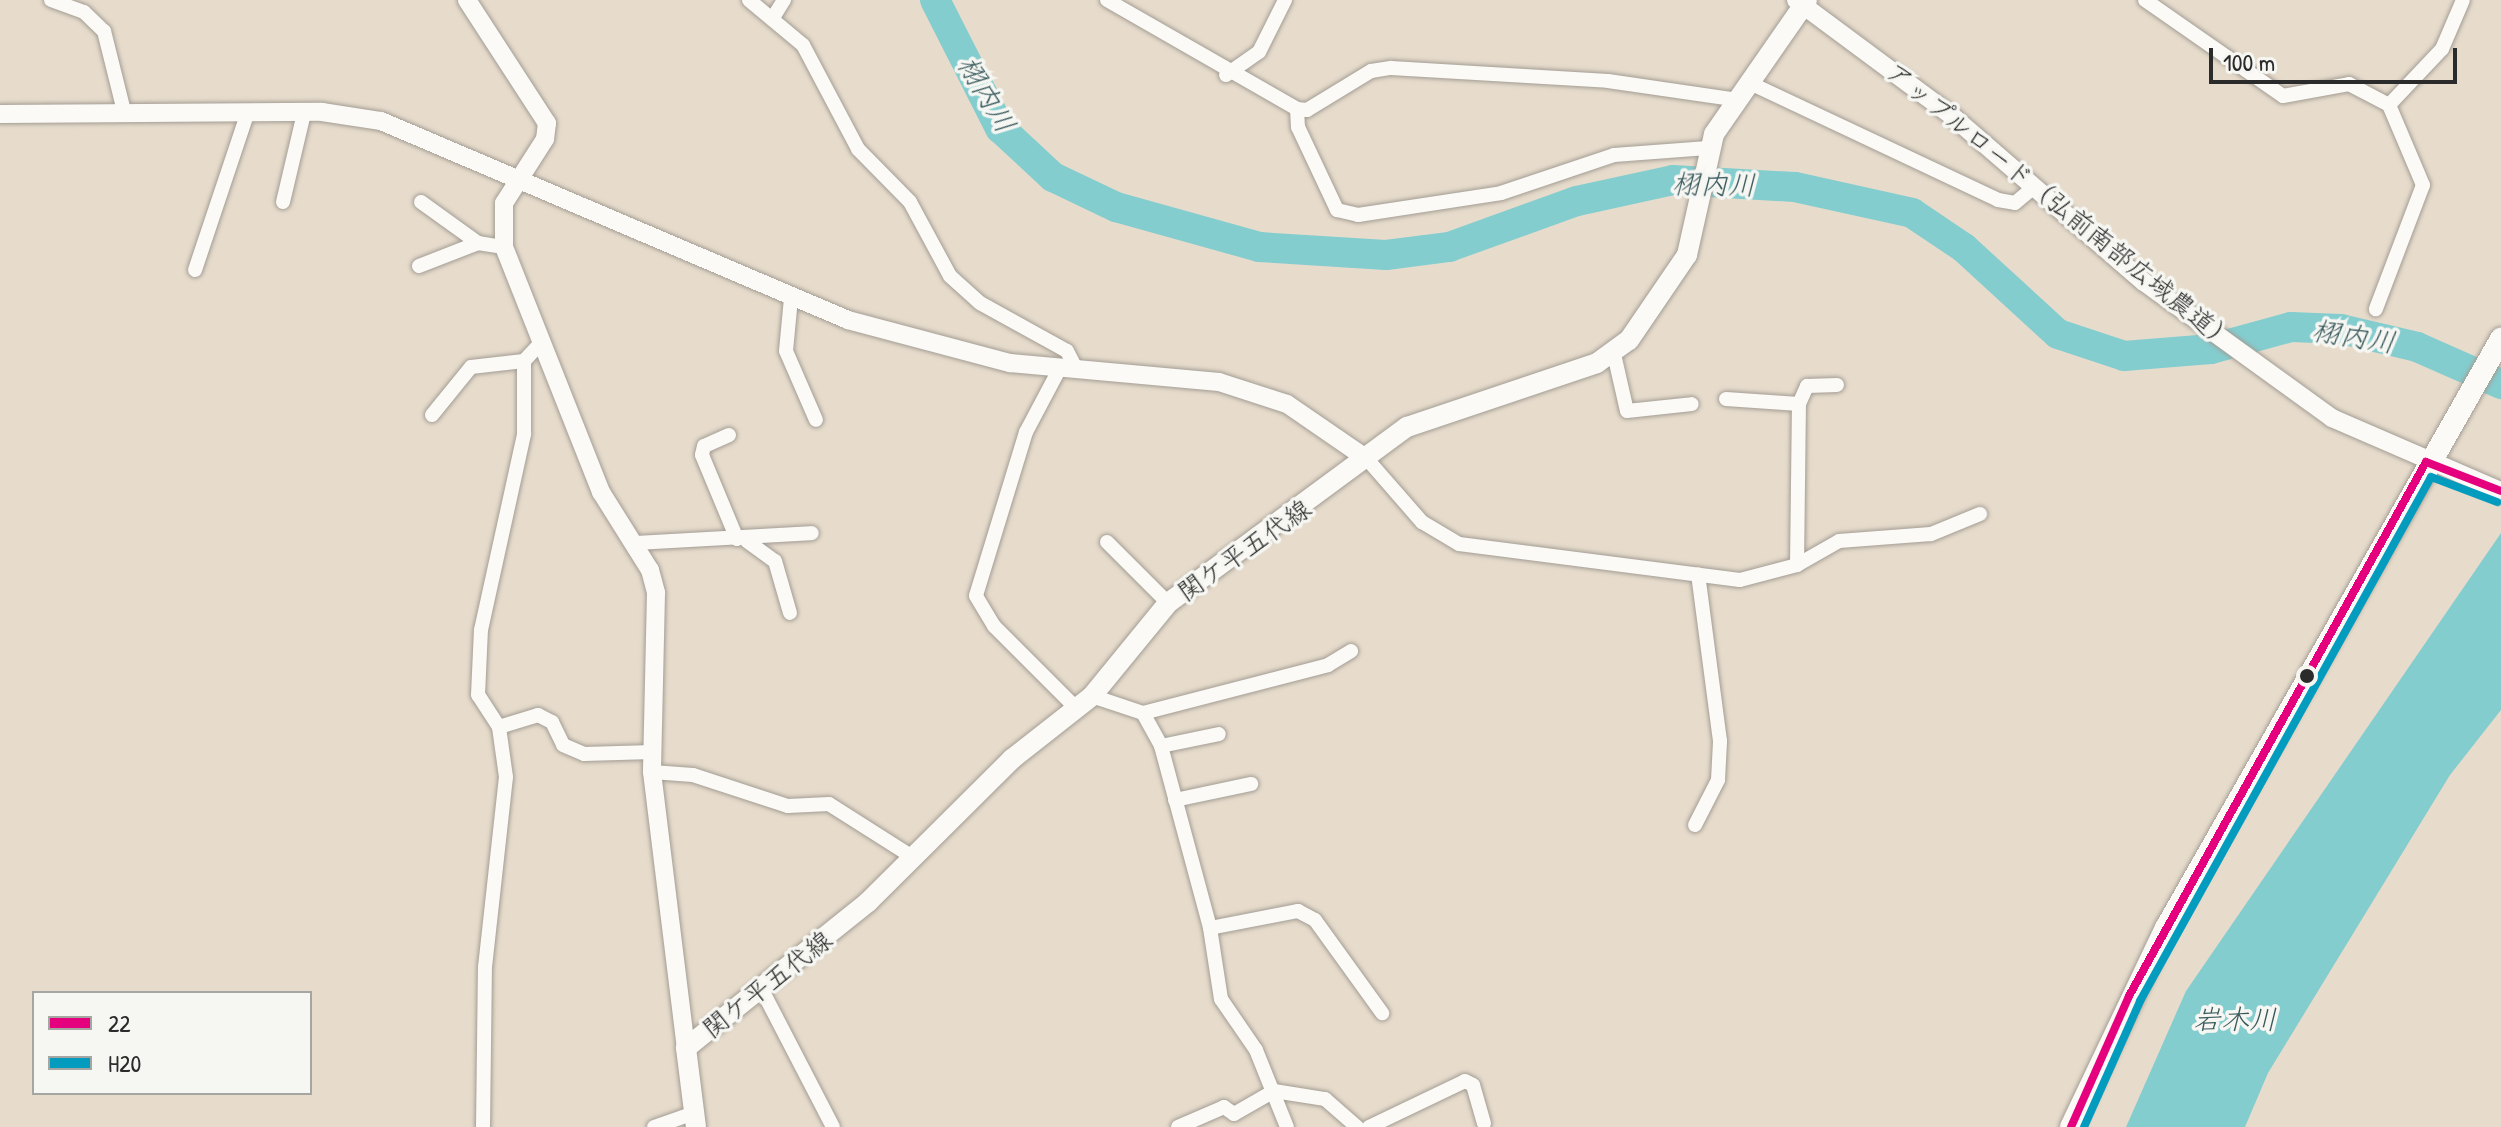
<!DOCTYPE html>
<html>
<head>
<meta charset="utf-8">
<style>
	body { margin:0 }
	#map { position:relative; width:2501px; height:1127px; overflow:hidden; background:#e7dccc; font-family:"Patrick Hand","Klee One",sans-serif }
	div>[style] { position:absolute }
	.water>* { inset:0; background:#84cdcf }
	.river>* { height:30px; margin:-15px; padding:0 15px; transform-origin:15px; border-radius:15px; background:#84cdcf }
	.roads { filter:drop-shadow(0 0 2px #a39d94) drop-shadow(0 0 2px #a39d94) }
	.minor>* { height:14px; margin:-7px; padding:0 7px; transform-origin:7px; border-radius:7px; background:#fbfaf7 }
	.tertiary>* { height:18px; margin:-9px; padding:0 9px; transform-origin:9px; border-radius:9px; background:#fbfaf7 }
	.secondary>* { height:20px; margin:-10px; padding:0 10px; transform-origin:10px; border-radius:10px; background:#fbfaf7 }
	.primary>* { height:22px; margin:-11px; padding:0 11px; transform-origin:11px; border-radius:11px; background:#fbfaf7 }
	.bus-1>* { height:8px; margin:-4px; padding:0 4px; transform-origin:4px; border-radius:4px; background:#e5007d }
	.bus-2>* { height:8px; margin:-4px; padding:0 4px; transform-origin:4px; border-radius:4px; background:#049cbe }
	.dots>* { width:22px; height:22px; translate:-50% -50%; box-sizing:border-box; border:4px solid #f6f6f2; border-radius:50% }
	span { translate:-50% -50%; white-space:nowrap; text-align:center; line-height:1.15; -webkit-text-stroke:7px #f6f6f2; paint-order:stroke }
	.street-label { font-size:26px; color:#2b2b2b }
	.water-label { font-size:28px; color:#395a5d; font-style:italic }
	.legend { position:absolute; left:32px; top:991px; width:280px; height:104px; box-sizing:border-box; background:#f6f6f2; border:2px solid #a5a5a2; margin:0; padding:10px 14px; list-style:none; font-size:24px; color:#2b2b2b }
	.legend li { display:flex; align-items:center; gap:16px; height:40px }
	.legend b { width:40px; border:2px solid #a5a5a2 }
	.scale { position:absolute; left:2209px; top:48px; width:248px; height:36px; box-sizing:border-box; border:4px solid #2b2b2b; border-top:0; padding-left:10px; font-size:24px; line-height:28px; white-space:nowrap; color:#2b2b2b; -webkit-text-stroke:6px #f6f6f2; paint-order:stroke }
</style>
</head>
<body>
<div id="map">
	<div class="water">
		<i style="clip-path:polygon(2501px 533px,2501px 710px,2450px 775px,2268px 1073px,2245px 1127px,2126px 1127px,2186px 991px)"></i>
	</div>
	<div class="river">
		<i style="left:935px;top:0;width:144px;rotate:63.1deg"></i>
		<i style="left:1000px;top:128px;width:72px;rotate:42.8deg"></i>
		<i style="left:1053px;top:177px;width:70px;rotate:25.5deg"></i>
		<i style="left:1116px;top:207px;width:148px;rotate:15.6deg"></i>
		<i style="left:1259px;top:247px;width:127px;rotate:3.6deg"></i>
		<i style="left:1386px;top:255px;width:64px;rotate:-7.2deg"></i>
		<i style="left:1449px;top:247px;width:136px;rotate:-19.8deg"></i>
		<i style="left:1577px;top:201px;width:98px;rotate:-12.3deg"></i>
		<i style="left:1673px;top:180px;width:122px;rotate:3.3deg"></i>
		<i style="left:1795px;top:187px;width:120px;rotate:12.5deg"></i>
		<i style="left:1912px;top:213px;width:63px;rotate:33.9deg"></i>
		<i style="left:1964px;top:248px;width:127px;rotate:42.5deg"></i>
		<i style="left:2058px;top:334px;width:70px;rotate:18.4deg"></i>
		<i style="left:2124px;top:356px;width:87px;rotate:-4.6deg"></i>
		<i style="left:2211px;top:349px;width:83px;rotate:-15.4deg"></i>
		<i style="left:2291px;top:327px;width:50px;rotate:2.3deg"></i>
		<i style="left:2341px;top:329px;width:78px;rotate:13.3deg"></i>
		<i style="left:2417px;top:347px;width:92px;rotate:23.8deg"></i>
	</div>
	<div class="roads">
		<div class="minor">
			<i style="left:51px;top:0;width:35px;rotate:20deg"></i>
			<i style="left:84px;top:12px;width:28px;rotate:44deg"></i>
			<i style="left:104px;top:31px;width:82px;rotate:76deg"></i>
			<i style="left:749px;top:0;width:70px;rotate:39.8deg"></i>
			<i style="left:803px;top:45px;width:118px;rotate:62.1deg"></i>
			<i style="left:858px;top:149px;width:74px;rotate:45.5deg"></i>
			<i style="left:910px;top:202px;width:84px;rotate:61.6deg"></i>
			<i style="left:950px;top:276px;width:40px;rotate:42deg"></i>
			<i style="left:980px;top:303px;width:99px;rotate:28.9deg"></i>
			<i style="left:1067px;top:351px;width:18px;rotate:63deg"></i>
			<i style="left:1107px;top:0;width:219px;rotate:29.8deg"></i>
			<i style="left:1297px;top:109px;width:10px;rotate:6deg"></i>
			<i style="left:1307px;top:110px;width:75px;rotate:-31.4deg"></i>
			<i style="left:1371px;top:71px;width:20px;rotate:-9deg"></i>
			<i style="left:1391px;top:68px;width:217px;rotate:3.4deg"></i>
			<i style="left:1608px;top:81px;width:131px;rotate:8.3deg"></i>
			<i style="left:2145px;top:0;width:168px;rotate:34.8deg"></i>
			<i style="left:2283px;top:96px;width:67px;rotate:-10.3deg"></i>
			<i style="left:2349px;top:84px;width:45px;rotate:27.7deg"></i>
			<i style="left:2389px;top:105px;width:87px;rotate:67deg"></i>
			<i style="left:2423px;top:185px;width:133px;rotate:110.8deg"></i>
			<i style="left:774px;top:16px;width:19px;rotate:-58deg"></i>
			<i style="left:1226px;top:75px;width:40px;rotate:-34.9deg"></i>
			<i style="left:1259px;top:52px;width:58px;rotate:-63.4deg"></i>
			<i style="left:1752px;top:84px;width:272px;rotate:25.2deg"></i>
			<i style="left:1998px;top:200px;width:17px;rotate:10deg"></i>
			<i style="left:2015px;top:203px;width:25px;rotate:-40deg"></i>
			<i style="left:2389px;top:105px;width:77px;rotate:-46.6deg"></i>
			<i style="left:2442px;top:49px;width:53px;rotate:-66.8deg"></i>
			<i style="left:1297px;top:109px;width:18px;rotate:87deg"></i>
			<i style="left:1298px;top:127px;width:92px;rotate:64.8deg"></i>
			<i style="left:1337px;top:210px;width:22px;rotate:13deg"></i>
			<i style="left:1358px;top:215px;width:145px;rotate:-8.7deg"></i>
			<i style="left:1501px;top:193px;width:119px;rotate:-18.6deg"></i>
			<i style="left:1614px;top:155px;width:94px;rotate:-4.3deg"></i>
			<i style="left:283px;top:202px;width:91px;rotate:-76.7deg"></i>
			<i style="left:421px;top:202px;width:70px;rotate:35.7deg"></i>
			<i style="left:478px;top:243px;width:26px;rotate:9deg"></i>
			<i style="left:419px;top:266px;width:63px;rotate:-21.3deg"></i>
			<i style="left:195px;top:270px;width:167px;rotate:-71.5deg"></i>
			<i style="left:791px;top:298px;width:53px;rotate:95.4deg"></i>
			<i style="left:786px;top:351px;width:75px;rotate:66.5deg"></i>
			<i style="left:1614px;top:354px;width:58px;rotate:77.2deg"></i>
			<i style="left:1627px;top:411px;width:65px;rotate:-6.1deg"></i>
			<i style="left:1061px;top:366px;width:75px;rotate:117.9deg"></i>
			<i style="left:1026px;top:432px;width:171px;rotate:107deg"></i>
			<i style="left:976px;top:596px;width:35px;rotate:59deg"></i>
			<i style="left:994px;top:626px;width:116px;rotate:45deg"></i>
			<i style="left:1726px;top:399px;width:73px;rotate:3.9deg"></i>
			<i style="left:1799px;top:404px;width:20px;rotate:-66deg"></i>
			<i style="left:1807px;top:386px;width:30px;rotate:-2deg"></i>
			<i style="left:432px;top:415px;width:62px;rotate:-50.9deg"></i>
			<i style="left:471px;top:367px;width:53px;rotate:-6.5deg"></i>
			<i style="left:729px;top:435px;width:27px;rotate:156deg"></i>
			<i style="left:704px;top:446px;width:9px;rotate:103deg"></i>
			<i style="left:702px;top:455px;width:91px;rotate:67.4deg"></i>
			<i style="left:1367px;top:459px;width:84px;rotate:48.9deg"></i>
			<i style="left:1422px;top:522px;width:43px;rotate:30.7deg"></i>
			<i style="left:1459px;top:544px;width:283px;rotate:7.3deg"></i>
			<i style="left:1740px;top:580px;width:59px;rotate:-14.7deg"></i>
			<i style="left:1797px;top:565px;width:48px;rotate:-29.7deg"></i>
			<i style="left:1839px;top:541px;width:92px;rotate:-4.4deg"></i>
			<i style="left:1931px;top:534px;width:53px;rotate:-22.2deg"></i>
			<i style="left:747px;top:541px;width:34px;rotate:36deg"></i>
			<i style="left:775px;top:561px;width:54px;rotate:73.9deg"></i>
			<i style="left:1107px;top:542px;width:86px;rotate:45deg"></i>
			<i style="left:634px;top:543px;width:178px;rotate:-3.2deg"></i>
			<i style="left:1797px;top:565px;width:161px;rotate:-89.3deg"></i>
			<i style="left:1092px;top:696px;width:54px;rotate:18.4deg"></i>
			<i style="left:1143px;top:713px;width:38px;rotate:61deg"></i>
			<i style="left:1161px;top:746px;width:188px;rotate:74.9deg"></i>
			<i style="left:1210px;top:928px;width:72px;rotate:81.2deg"></i>
			<i style="left:1221px;top:999px;width:62px;rotate:55.5deg"></i>
			<i style="left:1256px;top:1050px;width:83px;rotate:68.1deg"></i>
			<i style="left:1143px;top:713px;width:191px;rotate:-14.5deg"></i>
			<i style="left:1328px;top:665px;width:27px;rotate:-31deg"></i>
			<i style="left:499px;top:727px;width:41px;rotate:-17.1deg"></i>
			<i style="left:538px;top:715px;width:16px;rotate:27deg"></i>
			<i style="left:552px;top:722px;width:25px;rotate:64deg"></i>
			<i style="left:563px;top:745px;width:23px;rotate:23deg"></i>
			<i style="left:584px;top:754px;width:69px;rotate:-1.7deg"></i>
			<i style="left:1161px;top:746px;width:59px;rotate:-11.7deg"></i>
			<i style="left:652px;top:772px;width:41px;rotate:4.2deg"></i>
			<i style="left:693px;top:775px;width:100px;rotate:18.1deg"></i>
			<i style="left:788px;top:806px;width:41px;rotate:-2.8deg"></i>
			<i style="left:829px;top:804px;width:101px;rotate:32.4deg"></i>
			<i style="left:1175px;top:800px;width:78px;rotate:-11.9deg"></i>
			<i style="left:1695px;top:825px;width:51px;rotate:-62.9deg"></i>
			<i style="left:1718px;top:780px;width:39px;rotate:-87deg"></i>
			<i style="left:1720px;top:741px;width:168px;rotate:-97.5deg"></i>
			<i style="left:1210px;top:928px;width:90px;rotate:-10.9deg"></i>
			<i style="left:1298px;top:911px;width:19px;rotate:28deg"></i>
			<i style="left:1315px;top:920px;width:115px;rotate:54.2deg"></i>
			<i style="left:762px;top:990px;width:154px;rotate:62.6deg"></i>
			<i style="left:483px;top:1127px;width:160px;rotate:-89.3deg"></i>
			<i style="left:485px;top:967px;width:191px;rotate:-83.7deg"></i>
			<i style="left:506px;top:777px;width:50px;rotate:-98deg"></i>
			<i style="left:499px;top:727px;width:38px;rotate:-123deg"></i>
			<i style="left:478px;top:695px;width:65px;rotate:-87.4deg"></i>
			<i style="left:481px;top:630px;width:201px;rotate:-77.6deg"></i>
			<i style="left:524px;top:434px;width:73px;rotate:-90deg"></i>
			<i style="left:524px;top:361px;width:21px;rotate:-47deg"></i>
			<i style="left:654px;top:1127px;width:42px;rotate:-19.3deg"></i>
			<i style="left:1178px;top:1127px;width:50px;rotate:-23.5deg"></i>
			<i style="left:1224px;top:1107px;width:12px;rotate:35deg"></i>
			<i style="left:1234px;top:1114px;width:46px;rotate:-29.9deg"></i>
			<i style="left:1274px;top:1091px;width:52px;rotate:8.9deg"></i>
			<i style="left:1325px;top:1099px;width:43px;rotate:41.2deg"></i>
			<i style="left:1369px;top:1127px;width:106px;rotate:-25.6deg"></i>
			<i style="left:1465px;top:1081px;width:9px;rotate:27deg"></i>
			<i style="left:1473px;top:1085px;width:40px;rotate:74deg"></i>
		</div>
		<div class="tertiary">
			<i style="left:467px;top:0;width:147px;rotate:57deg"></i>
			<i style="left:547px;top:123px;width:16px;rotate:97deg"></i>
			<i style="left:545px;top:139px;width:76px;rotate:122.6deg"></i>
			<i style="left:504px;top:203px;width:44px;rotate:90deg"></i>
			<i style="left:504px;top:247px;width:264px;rotate:68.4deg"></i>
			<i style="left:601px;top:492px;width:92px;rotate:57.9deg"></i>
			<i style="left:650px;top:570px;width:24px;rotate:75deg"></i>
			<i style="left:656px;top:593px;width:179px;rotate:91.3deg"></i>
			<i style="left:652px;top:772px;width:278px;rotate:83deg"></i>
			<i style="left:1796px;top:0;width:193px;rotate:36.6deg"></i>
			<i style="left:1951px;top:115px;width:255px;rotate:40.9deg"></i>
			<i style="left:2144px;top:282px;width:232px;rotate:35.9deg"></i>
			<i style="left:2332px;top:418px;width:184px;rotate:23.4deg"></i>
			<i style="left:0;top:114px;width:322px;rotate:-0.4deg"></i>
			<i style="left:322px;top:112px;width:60px;rotate:8.7deg"></i>
			<i style="left:381px;top:121px;width:508px;rotate:23.08deg"></i>
			<i style="left:848px;top:320px;width:168px;rotate:14.9deg"></i>
			<i style="left:1010px;top:363px;width:210px;rotate:5.2deg"></i>
			<i style="left:1219px;top:382px;width:71px;rotate:17.9deg"></i>
			<i style="left:1287px;top:404px;width:97px;rotate:34.5deg"></i>
		</div>
		<div class="secondary">
			<i style="left:696px;top:1127px;width:80px;rotate:-97.2deg"></i>
			<i style="left:686px;top:1048px;width:233px;rotate:-38.7deg"></i>
			<i style="left:868px;top:902px;width:203px;rotate:-44.8deg"></i>
			<i style="left:1012px;top:759px;width:102px;rotate:-38.2deg"></i>
			<i style="left:1092px;top:696px;width:120px;rotate:-50.7deg"></i>
			<i style="left:1168px;top:603px;width:297px;rotate:-36.4deg"></i>
			<i style="left:1407px;top:427px;width:200px;rotate:-18.6deg"></i>
			<i style="left:1597px;top:363px;width:39px;rotate:-36deg"></i>
			<i style="left:1629px;top:340px;width:103px;rotate:-55.7deg"></i>
			<i style="left:1687px;top:255px;width:124px;rotate:-77.4deg"></i>
			<i style="left:1714px;top:134px;width:163px;rotate:-55.2deg"></i>
		</div>
		<div class="primary">
			<i style="left:2071px;top:1127px;width:221px;rotate:-64.5deg"></i>
			<i style="left:2166px;top:928px;width:678px;rotate:-60.37deg"></i>
		</div>
	</div>
	<div class="bus-1">
		<i style="left:2071px;top:1127px;width:143px;rotate:-66.1deg"></i>
		<i style="left:2129px;top:996px;width:611px;rotate:-60.92deg"></i>
		<i style="left:2426px;top:462px;width:80px;rotate:21.1deg"></i>
	</div>
	<div class="bus-2">
		<i style="left:2084px;top:1127px;width:138px;rotate:-66deg"></i>
		<i style="left:2140px;top:1001px;width:599px;rotate:-60.95deg"></i>
		<i style="left:2431px;top:477px;width:71px;rotate:20.7deg"></i>
	</div>
	<div class="dots">
		<i style="left:2307px;top:676px;background:#2b2b2b"></i>
	</div>
	<div class="street-label">
		<span style="left:2061px;top:206px;rotate:39deg">アップルロード（弘前南部広域農道）</span>
		<span style="left:1244px;top:550px;rotate:-35deg">関ケ平五代線</span>
		<span style="left:767px;top:984px;rotate:-38deg">関ケ平五代線</span>
	</div>
	<div class="water-label">
		<span style="left:987px;top:94px;rotate:59deg">栩内川</span>
		<span style="left:1714px;top:184px;rotate:1deg">栩内川</span>
		<span style="left:2354px;top:336px;rotate:9deg">栩内川</span>
		<span style="left:2235px;top:1019px">岩木川</span>
	</div>
	<ul class="legend">
	<li><b style="height:10px;background:#e5007d"></b>22</li>
	<li><b style="height:10px;background:#049cbe"></b>H20</li>
	</ul>
	<div class="scale">100 m</div>
</div>
</body>
</html>
